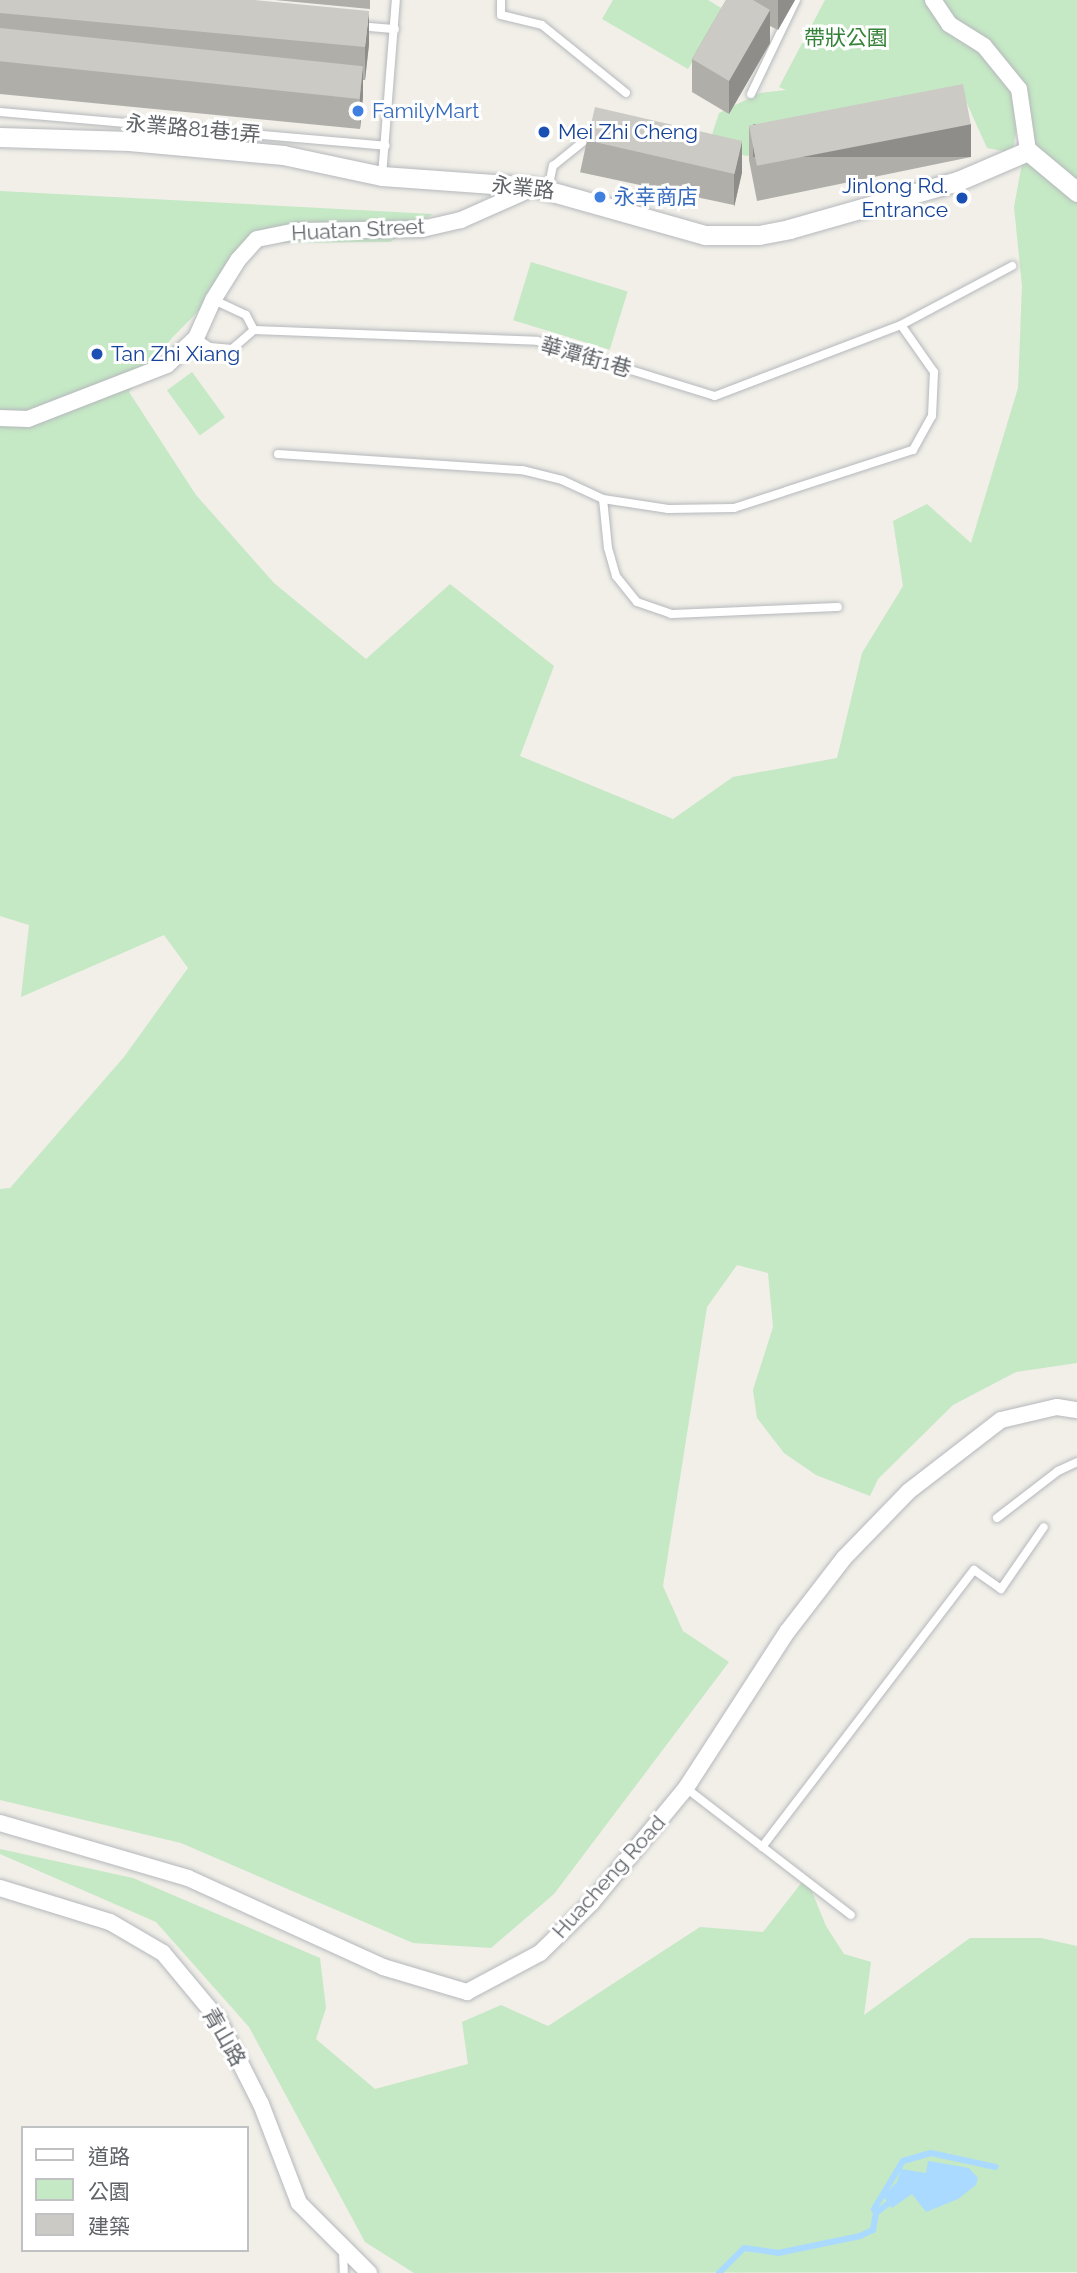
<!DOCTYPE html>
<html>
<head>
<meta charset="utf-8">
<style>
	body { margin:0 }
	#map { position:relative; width:1077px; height:2273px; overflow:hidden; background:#f1efe8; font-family:Raleway,"Noto Sans TC",sans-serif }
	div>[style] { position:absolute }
	.green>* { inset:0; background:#c5e8c5; transform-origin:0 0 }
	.water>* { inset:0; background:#aadaff }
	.stream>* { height:6px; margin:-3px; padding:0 3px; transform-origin:3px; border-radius:3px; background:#aadaff }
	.roads { filter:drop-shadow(0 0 2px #b5b8bc) drop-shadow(0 0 2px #b5b8bc) }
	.service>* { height:8px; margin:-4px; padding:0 4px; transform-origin:4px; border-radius:4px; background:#fff }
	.minor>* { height:16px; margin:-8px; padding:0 8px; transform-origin:8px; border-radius:8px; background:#fff }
	.tertiary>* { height:19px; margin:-9.5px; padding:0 9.5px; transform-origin:9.5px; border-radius:9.5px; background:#fff }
	.wall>* { inset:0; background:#afaea9; transform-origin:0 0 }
	.shaded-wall>* { inset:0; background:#8f8d8a; transform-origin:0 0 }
	.building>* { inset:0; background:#cccac5; transform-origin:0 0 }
	.dots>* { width:19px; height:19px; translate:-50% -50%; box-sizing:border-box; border:4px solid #fff; border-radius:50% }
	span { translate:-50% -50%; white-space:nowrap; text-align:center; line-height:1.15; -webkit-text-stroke:6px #fff; paint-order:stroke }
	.park-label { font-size:21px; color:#348238 }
	.shop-label { font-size:21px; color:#366cbe }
	.left { translate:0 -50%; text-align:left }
	.street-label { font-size:21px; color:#5f6368 }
	.transit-label { font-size:21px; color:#164399 }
	.right { translate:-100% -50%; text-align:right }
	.legend { position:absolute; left:21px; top:2126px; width:228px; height:126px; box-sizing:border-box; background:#fff; border:2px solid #bfc1c3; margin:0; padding:9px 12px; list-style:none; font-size:21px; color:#5f6368 }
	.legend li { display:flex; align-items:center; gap:14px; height:35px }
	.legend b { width:35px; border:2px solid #bfc1c3 }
</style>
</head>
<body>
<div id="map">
	<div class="green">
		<i style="clip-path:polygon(613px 0,708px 0,723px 9px,688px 69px,602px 19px)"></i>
		<i style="clip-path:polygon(825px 0,1077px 0,1077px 1363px,1016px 1372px,953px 1405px,878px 1479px,870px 1496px,816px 1475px,784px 1453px,757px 1418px,753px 1390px,773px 1327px,768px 1273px,737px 1265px,707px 1307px,663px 1586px,683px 1631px,729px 1662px,554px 1894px,491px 1948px,413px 1943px,181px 1843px,0 1800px,0 1189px,10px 1188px,124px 1057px,188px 968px,164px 935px,21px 997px,29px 925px,0 916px,0 191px,433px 214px,390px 242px,265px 243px,172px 338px,129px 392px,196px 495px,274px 583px,366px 659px,450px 584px,554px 666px,520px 756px,673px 819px,733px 777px,837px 758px,862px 653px,903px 586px,893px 521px,927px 504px,971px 543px,1018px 388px,1022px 286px,1014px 207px,1031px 114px,1023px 98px,1012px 153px,987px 148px,965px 99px,747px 156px,708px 147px,719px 113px,760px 93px,786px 90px,779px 87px)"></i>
		<i style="left:531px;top:262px;width:101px;height:61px;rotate:17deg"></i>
		<i style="left:192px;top:372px;width:56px;height:31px;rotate:54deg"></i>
		<i style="clip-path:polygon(0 1849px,133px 1878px,320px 1958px,326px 2008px,316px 2039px,375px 2089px,468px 2064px,462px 2022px,501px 2005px,548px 2026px,700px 1927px,763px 1932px,806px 1877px,826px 1926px,844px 1954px,871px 1962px,864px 2015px,970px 1938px,1041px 1938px,1077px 1946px,1077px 2272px,414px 2273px,365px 2242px,249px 2027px,156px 1922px,0 1854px)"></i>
	</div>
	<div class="water">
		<i style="clip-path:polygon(928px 2161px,969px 2168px,978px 2178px,976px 2185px,958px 2199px,926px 2212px,912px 2194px,892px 2208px,883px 2196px,897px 2182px,901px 2169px,926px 2173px)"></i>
	</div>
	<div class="stream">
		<i style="left:876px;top:2213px;width:4px;rotate:-117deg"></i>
		<i style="left:874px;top:2209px;width:56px;rotate:-58.9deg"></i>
		<i style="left:903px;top:2161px;width:29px;rotate:-16deg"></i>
		<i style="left:931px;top:2153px;width:66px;rotate:12.2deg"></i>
		<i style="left:719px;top:2273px;width:35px;rotate:-45deg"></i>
		<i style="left:744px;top:2248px;width:34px;rotate:8deg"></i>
		<i style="left:778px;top:2253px;width:84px;rotate:-11.7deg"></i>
		<i style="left:860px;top:2236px;width:14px;rotate:-25deg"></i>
		<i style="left:873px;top:2230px;width:17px;rotate:-80deg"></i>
		<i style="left:876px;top:2213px;width:16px;rotate:-38deg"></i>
	</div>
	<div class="roads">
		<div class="service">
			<i style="left:501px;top:0;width:15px;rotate:90deg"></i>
			<i style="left:501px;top:15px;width:42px;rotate:13.7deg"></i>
			<i style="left:542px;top:25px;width:108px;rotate:39deg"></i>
			<i style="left:359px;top:26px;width:36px;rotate:5deg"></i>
			<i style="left:751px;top:94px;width:104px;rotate:-64.4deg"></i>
			<i style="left:0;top:112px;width:387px;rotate:5deg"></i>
			<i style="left:382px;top:176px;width:177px;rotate:-85.5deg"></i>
			<i style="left:548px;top:189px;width:24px;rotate:-78deg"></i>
			<i style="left:553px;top:166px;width:54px;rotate:-39deg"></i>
			<i style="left:214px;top:300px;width:35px;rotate:25deg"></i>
			<i style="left:246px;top:315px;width:17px;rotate:62deg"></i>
			<i style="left:254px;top:330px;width:283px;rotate:2.2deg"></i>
			<i style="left:537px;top:341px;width:186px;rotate:17.2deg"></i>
			<i style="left:715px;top:396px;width:199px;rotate:-20.9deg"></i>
			<i style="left:901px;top:325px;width:126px;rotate:-28deg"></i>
			<i style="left:196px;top:338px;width:17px;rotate:33deg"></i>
			<i style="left:210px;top:347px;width:22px;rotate:5deg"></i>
			<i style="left:232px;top:349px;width:29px;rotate:-41deg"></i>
			<i style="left:278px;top:454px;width:245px;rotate:3.8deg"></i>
			<i style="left:522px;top:470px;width:41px;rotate:14deg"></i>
			<i style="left:562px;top:480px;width:45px;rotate:24.9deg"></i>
			<i style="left:603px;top:499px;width:66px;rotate:8.7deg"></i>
			<i style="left:668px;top:509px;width:66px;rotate:-0.9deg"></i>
			<i style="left:734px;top:508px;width:188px;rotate:-18deg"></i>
			<i style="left:913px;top:450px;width:39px;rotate:-61deg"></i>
			<i style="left:932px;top:416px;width:44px;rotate:-87.4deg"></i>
			<i style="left:934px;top:372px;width:57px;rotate:-125.1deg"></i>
			<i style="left:603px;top:499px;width:49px;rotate:84.2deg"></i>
			<i style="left:608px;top:548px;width:29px;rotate:74deg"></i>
			<i style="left:616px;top:576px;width:33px;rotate:51deg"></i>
			<i style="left:637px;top:602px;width:36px;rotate:19deg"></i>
			<i style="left:671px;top:614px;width:167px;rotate:-2.4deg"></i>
			<i style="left:997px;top:1518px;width:77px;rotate:-37.6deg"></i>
			<i style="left:1058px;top:1471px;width:21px;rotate:-25deg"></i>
			<i style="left:686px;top:1788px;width:208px;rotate:37.6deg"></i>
			<i style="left:762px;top:1847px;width:349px;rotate:-52.6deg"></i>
			<i style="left:974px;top:1570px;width:33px;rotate:35deg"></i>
			<i style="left:1001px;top:1589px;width:75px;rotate:-55.3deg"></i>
			<i style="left:343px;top:2250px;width:23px;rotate:88deg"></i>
		</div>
		<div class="minor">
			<i style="left:933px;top:0;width:29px;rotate:56deg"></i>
			<i style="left:949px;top:24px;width:41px;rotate:32.2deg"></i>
			<i style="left:984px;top:46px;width:55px;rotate:50.9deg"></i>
			<i style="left:1019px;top:89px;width:63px;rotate:81.7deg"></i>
			<i style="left:0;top:418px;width:28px;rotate:2deg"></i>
			<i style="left:28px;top:419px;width:149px;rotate:-21.2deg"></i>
			<i style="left:167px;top:365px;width:40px;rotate:-43deg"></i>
			<i style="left:196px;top:338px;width:42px;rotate:-65.9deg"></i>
			<i style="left:213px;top:300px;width:47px;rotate:-58deg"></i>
			<i style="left:238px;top:260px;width:28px;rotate:-48deg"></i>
			<i style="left:257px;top:239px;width:41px;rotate:-11.3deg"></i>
			<i style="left:297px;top:231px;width:125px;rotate:-0.9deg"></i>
			<i style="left:422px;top:229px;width:40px;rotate:-13deg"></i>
			<i style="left:461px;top:220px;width:79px;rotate:-24deg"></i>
			<i style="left:0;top:1823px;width:196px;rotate:16.3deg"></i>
			<i style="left:188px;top:1878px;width:214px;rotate:24.5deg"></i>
			<i style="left:383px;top:1967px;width:88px;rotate:16.6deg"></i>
			<i style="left:467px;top:1992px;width:83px;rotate:-28.1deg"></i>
			<i style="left:540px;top:1953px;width:73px;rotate:-44.4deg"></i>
			<i style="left:592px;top:1902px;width:148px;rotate:-50.5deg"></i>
			<i style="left:686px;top:1788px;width:186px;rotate:-57.1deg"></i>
			<i style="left:787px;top:1632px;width:93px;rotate:-52.4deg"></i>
			<i style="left:844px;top:1558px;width:93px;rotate:-45.9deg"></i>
			<i style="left:909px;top:1491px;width:116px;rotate:-37.7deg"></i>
			<i style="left:1001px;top:1420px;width:57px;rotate:-13.1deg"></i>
			<i style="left:1057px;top:1407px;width:20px;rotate:9deg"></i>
			<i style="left:0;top:1888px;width:115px;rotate:17.2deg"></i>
			<i style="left:110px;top:1922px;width:61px;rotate:30.3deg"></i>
			<i style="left:163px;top:1953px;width:86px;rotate:50.2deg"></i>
			<i style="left:218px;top:2019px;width:95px;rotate:63.2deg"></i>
			<i style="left:261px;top:2104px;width:106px;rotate:69deg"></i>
			<i style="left:299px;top:2203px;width:99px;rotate:45deg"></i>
		</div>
		<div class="tertiary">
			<i style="left:0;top:137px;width:129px;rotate:1.8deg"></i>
			<i style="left:129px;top:141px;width:155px;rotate:5.2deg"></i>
			<i style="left:283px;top:155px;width:101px;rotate:12deg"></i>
			<i style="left:382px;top:176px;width:153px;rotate:4.1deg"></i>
			<i style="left:535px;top:187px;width:177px;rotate:15.8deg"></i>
			<i style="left:705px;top:235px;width:54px"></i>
			<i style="left:759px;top:235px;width:31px;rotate:-11deg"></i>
			<i style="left:789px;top:229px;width:176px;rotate:-15.9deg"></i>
			<i style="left:958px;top:181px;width:76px;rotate:-23.2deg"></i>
			<i style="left:1028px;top:151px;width:64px;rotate:39.9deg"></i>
		</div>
	</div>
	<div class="wall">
		<i style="clip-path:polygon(0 0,369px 44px,365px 80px,363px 80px,363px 96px,360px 129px,0 94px)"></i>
		<i style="clip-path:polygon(275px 0,370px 0,370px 9px)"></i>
		<i style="clip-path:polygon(726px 0,795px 0,778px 30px,770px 26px,770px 43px,729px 114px,692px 92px,692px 59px)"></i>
		<i style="clip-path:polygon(749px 127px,971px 157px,757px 201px,749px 160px)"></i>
		<i style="left:587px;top:140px;width:158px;height:33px;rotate:12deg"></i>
	</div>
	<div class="shaded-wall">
		<i style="clip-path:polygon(778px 0,795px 0,778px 30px)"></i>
		<i style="clip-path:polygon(770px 10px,770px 43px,729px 114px,729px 81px)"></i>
		<i style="clip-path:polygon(369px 11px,369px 44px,365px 80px,365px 47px)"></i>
		<i style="clip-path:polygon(363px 63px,363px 96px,360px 129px,360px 96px)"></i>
		<i style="left:971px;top:124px;width:33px;height:218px;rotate:90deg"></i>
		<i style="clip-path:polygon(742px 140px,742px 173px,734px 207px,734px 174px)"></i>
	</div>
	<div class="building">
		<i style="clip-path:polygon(0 0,254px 0,369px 11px,365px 47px,0 13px)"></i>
		<i style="clip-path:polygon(726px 0,753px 0,770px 10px,729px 81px,692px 59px)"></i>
		<i style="left:0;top:28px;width:365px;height:33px;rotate:6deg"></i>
		<i style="left:963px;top:84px;width:41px;height:218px;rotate:79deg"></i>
		<i style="left:595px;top:107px;width:151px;height:34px;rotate:13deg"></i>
	</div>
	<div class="dots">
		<i style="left:358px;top:111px;background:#3f7fe0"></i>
		<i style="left:544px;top:132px;background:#1a4fb4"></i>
		<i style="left:600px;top:197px;background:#3f7fe0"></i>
		<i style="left:962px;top:198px;background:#1a4fb4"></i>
		<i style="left:97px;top:354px;background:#1a4fb4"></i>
	</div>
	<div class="park-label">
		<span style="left:846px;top:38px">帶狀公園</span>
	</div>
	<div class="shop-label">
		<span class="left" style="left:372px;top:111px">FamilyMart</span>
		<span class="left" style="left:614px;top:197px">永幸商店</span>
	</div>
	<div class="street-label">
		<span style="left:193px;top:129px;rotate:5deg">永業路81巷1弄</span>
		<span style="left:523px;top:188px;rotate:6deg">永業路</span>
		<span style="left:358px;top:230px;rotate:-3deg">Huatan Street</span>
		<span style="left:586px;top:357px;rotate:16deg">華潭街1巷</span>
		<span style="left:609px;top:1877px;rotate:-48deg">Huacheng Road</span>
		<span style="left:224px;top:2037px;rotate:60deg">青山路</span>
	</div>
	<div class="transit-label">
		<span class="left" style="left:558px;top:132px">Mei Zhi Cheng</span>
		<span class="right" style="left:948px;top:198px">Jinlong Rd.<br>Entrance</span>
		<span class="left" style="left:111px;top:354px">Tan Zhi Xiang</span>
	</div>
	<ul class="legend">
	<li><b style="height:9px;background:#fff"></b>道路</li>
	<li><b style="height:19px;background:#c5e8c5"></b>公園</li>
	<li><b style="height:19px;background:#cccac5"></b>建築</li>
	</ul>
</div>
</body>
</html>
